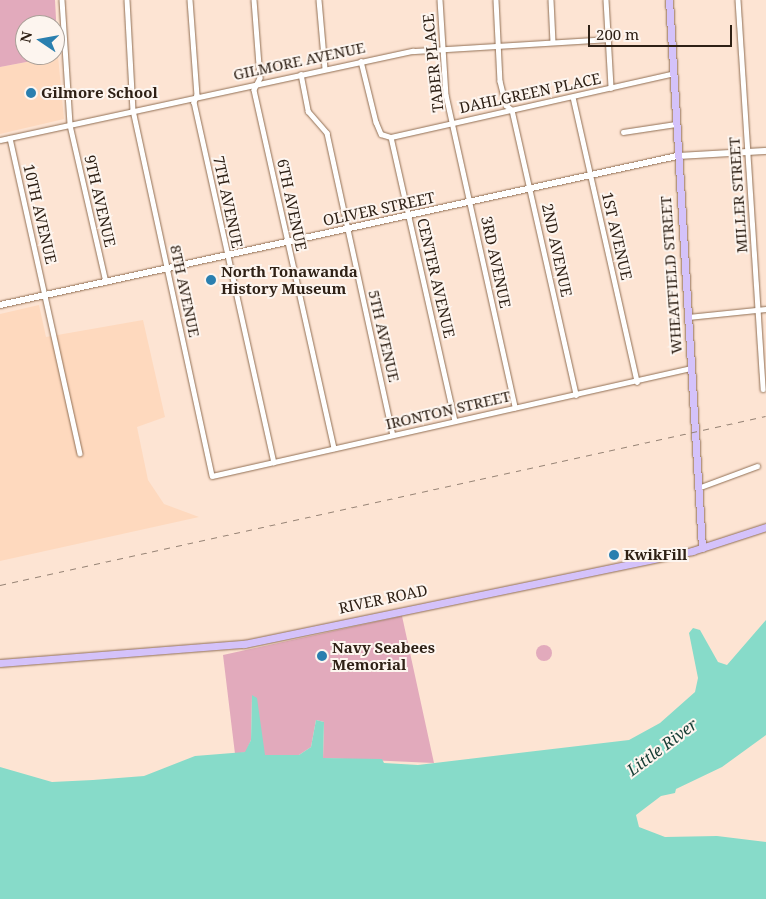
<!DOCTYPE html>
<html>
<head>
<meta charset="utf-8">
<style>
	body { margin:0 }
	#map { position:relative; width:766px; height:899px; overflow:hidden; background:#fde4d3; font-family:"Noto Serif",serif }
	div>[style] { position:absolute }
	.built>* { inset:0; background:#fed9be }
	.green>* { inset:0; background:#e2aabc }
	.round { border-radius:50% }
	.water>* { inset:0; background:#87dbc9 }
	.roads { filter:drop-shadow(0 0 1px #916f54) drop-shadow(0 0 1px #916f54) }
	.street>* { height:4.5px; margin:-2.25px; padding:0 2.25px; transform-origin:2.25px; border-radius:2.25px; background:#fff }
	.secondary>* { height:6px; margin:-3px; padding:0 3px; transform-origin:3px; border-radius:3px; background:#fff }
	.primary>* { height:7px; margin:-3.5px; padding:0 3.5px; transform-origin:3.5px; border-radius:3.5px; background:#d4c2fa }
	.rail>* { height:1px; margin-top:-0.5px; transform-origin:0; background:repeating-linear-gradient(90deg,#968375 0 6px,transparent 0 12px) }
	.dots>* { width:14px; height:14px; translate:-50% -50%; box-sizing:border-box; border:2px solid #fdf5ef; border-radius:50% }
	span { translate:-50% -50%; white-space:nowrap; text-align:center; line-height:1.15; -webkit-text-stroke:4px #fdf5ef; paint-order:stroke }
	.street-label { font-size:15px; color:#2e2015 }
	.poi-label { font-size:15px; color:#2e2015; font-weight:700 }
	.left { translate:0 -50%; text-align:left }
	.water-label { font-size:16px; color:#143c34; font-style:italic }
	.north { position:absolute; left:15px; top:15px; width:50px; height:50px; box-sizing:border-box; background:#fdf5ef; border:1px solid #aaa098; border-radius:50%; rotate:282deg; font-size:14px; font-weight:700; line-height:20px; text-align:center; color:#2e2015 }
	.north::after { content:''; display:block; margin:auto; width:18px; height:22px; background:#2a7faf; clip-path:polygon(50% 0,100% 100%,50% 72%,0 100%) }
	.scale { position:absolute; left:588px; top:25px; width:144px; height:22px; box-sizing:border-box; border:2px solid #2e2015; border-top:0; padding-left:6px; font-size:15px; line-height:18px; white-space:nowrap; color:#2e2015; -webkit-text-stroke:4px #fdf5ef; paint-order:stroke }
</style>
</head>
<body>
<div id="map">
	<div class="built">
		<i style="clip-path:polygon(58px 56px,64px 119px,0 134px,0 67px)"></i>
		<i style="clip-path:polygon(39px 305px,46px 337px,143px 320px,165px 417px,137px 427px,148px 480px,164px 504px,199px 517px,0 561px,0 314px)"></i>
	</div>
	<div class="green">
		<i style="clip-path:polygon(evenodd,0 0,55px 0,58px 56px,0 67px,0 0,25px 25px,55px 25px,55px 55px,25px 55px,25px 25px)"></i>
		<i style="clip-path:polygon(402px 616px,434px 763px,323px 758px,324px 722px,316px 720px,311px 747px,299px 755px,264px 755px,252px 695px,251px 740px,246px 752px,235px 754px,223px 655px)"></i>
		<i class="round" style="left:536px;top:645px;width:16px;height:16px"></i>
	</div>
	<div class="water">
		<i style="clip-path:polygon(766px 620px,766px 735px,722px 767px,676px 789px,675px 793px,661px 796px,636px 815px,639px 827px,665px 837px,717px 836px,766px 842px,766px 899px,0 899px,0 767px,52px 782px,93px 780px,144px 776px,195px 756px,245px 752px,251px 740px,252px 695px,257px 698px,265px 755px,299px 755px,311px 747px,316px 720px,324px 722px,323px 758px,382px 759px,384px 763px,418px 765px,629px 740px,660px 723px,695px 692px,698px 678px,689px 633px,693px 628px,700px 630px,718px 662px,727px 665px)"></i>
	</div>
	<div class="roads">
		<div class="street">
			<i style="left:62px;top:0;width:125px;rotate:86.3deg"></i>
			<i style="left:70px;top:125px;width:161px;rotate:77.1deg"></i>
			<i style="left:127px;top:0;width:110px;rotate:86.9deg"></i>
			<i style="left:133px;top:110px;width:374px;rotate:77.8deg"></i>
			<i style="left:212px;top:476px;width:490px;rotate:-12.7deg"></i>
			<i style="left:190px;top:0;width:95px;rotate:85.8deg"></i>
			<i style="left:197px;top:95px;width:8px;rotate:113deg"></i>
			<i style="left:194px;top:102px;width:369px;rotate:77.5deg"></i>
			<i style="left:254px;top:0;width:78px;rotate:85.6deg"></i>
			<i style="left:260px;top:78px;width:13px;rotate:117deg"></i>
			<i style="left:254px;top:90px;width:367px;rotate:77.4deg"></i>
			<i style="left:319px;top:0;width:68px;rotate:85deg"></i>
			<i style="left:440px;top:0;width:95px;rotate:86.4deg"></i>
			<i style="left:446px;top:95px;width:320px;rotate:77.5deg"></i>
			<i style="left:496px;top:0;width:81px;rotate:87.2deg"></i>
			<i style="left:500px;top:81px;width:25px;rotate:76deg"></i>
			<i style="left:506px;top:105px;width:8px;rotate:40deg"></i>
			<i style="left:512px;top:110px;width:292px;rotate:77.3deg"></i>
			<i style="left:551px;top:0;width:42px;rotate:87.3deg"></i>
			<i style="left:606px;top:0;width:88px;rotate:86.7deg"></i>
			<i style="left:738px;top:0;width:390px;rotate:86.3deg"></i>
			<i style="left:361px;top:61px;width:63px;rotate:76.2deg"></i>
			<i style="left:376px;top:122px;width:13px;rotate:67deg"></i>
			<i style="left:381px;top:134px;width:10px;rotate:17deg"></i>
			<i style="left:391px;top:137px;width:291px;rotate:77.3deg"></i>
			<i style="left:301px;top:74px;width:38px;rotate:79deg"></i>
			<i style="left:308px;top:111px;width:29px;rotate:49deg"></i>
			<i style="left:327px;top:133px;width:309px;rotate:77.7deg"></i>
			<i style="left:573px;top:97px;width:292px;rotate:77.3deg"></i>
			<i style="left:623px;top:132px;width:53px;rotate:-8.7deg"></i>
			<i style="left:391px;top:137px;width:290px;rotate:-12.7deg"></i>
			<i style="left:10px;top:138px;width:323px;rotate:77.5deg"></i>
			<i style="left:0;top:140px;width:422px;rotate:-12.2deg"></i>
			<i style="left:413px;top:51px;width:195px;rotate:-3.5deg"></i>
			<i style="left:688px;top:317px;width:78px;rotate:-5.9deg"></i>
			<i style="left:698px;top:488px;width:63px;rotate:-20.4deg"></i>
		</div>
		<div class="secondary">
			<i style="left:0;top:305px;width:693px;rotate:-12.41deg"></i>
			<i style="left:677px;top:156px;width:89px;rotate:-3.2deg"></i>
		</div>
		<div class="primary">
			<i style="left:669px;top:0;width:549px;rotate:86.55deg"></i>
			<i style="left:0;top:663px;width:245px;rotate:-4.5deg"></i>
			<i style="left:244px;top:644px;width:458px;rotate:-11.7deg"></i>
			<i style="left:692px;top:551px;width:78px;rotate:-18deg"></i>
		</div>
	</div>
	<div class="rail">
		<i style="left:0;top:585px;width:784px;rotate:-12.44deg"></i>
	</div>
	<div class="dots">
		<i style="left:31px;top:93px;background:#2a7faf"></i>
		<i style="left:211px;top:280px;background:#2a7faf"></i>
		<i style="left:614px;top:555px;background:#2a7faf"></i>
		<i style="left:322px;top:656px;background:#2a7faf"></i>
	</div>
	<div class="street-label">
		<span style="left:299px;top:61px;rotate:-12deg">GILMORE AVENUE</span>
		<span style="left:433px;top:63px;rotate:-96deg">TABER PLACE</span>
		<span style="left:530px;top:93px;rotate:-12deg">DAHLGREEN PLACE</span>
		<span style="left:738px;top:195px;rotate:-94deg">MILLER STREET</span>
		<span style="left:100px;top:201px;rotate:77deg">9TH AVENUE</span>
		<span style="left:228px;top:202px;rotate:78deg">7TH AVENUE</span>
		<span style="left:292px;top:205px;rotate:78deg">6TH AVENUE</span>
		<span style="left:379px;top:209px;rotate:-12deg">OLIVER STREET</span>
		<span style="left:40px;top:214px;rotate:77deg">10TH AVENUE</span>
		<span style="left:617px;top:236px;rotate:77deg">1ST AVENUE</span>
		<span style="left:557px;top:250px;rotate:78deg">2ND AVENUE</span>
		<span style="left:496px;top:262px;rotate:78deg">3RD AVENUE</span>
		<span style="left:671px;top:275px;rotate:-94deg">WHEATFIELD STREET</span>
		<span style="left:436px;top:278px;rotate:77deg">CENTER AVENUE</span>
		<span style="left:185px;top:291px;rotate:78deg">8TH AVENUE</span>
		<span style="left:384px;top:336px;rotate:77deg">5TH AVENUE</span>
		<span style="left:448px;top:410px;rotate:-13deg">IRONTON STREET</span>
		<span style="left:383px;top:599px;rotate:-12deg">RIVER ROAD</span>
	</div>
	<div class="poi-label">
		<span class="left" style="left:41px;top:93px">Gilmore School</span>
		<span class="left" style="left:221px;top:280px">North Tonawanda<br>History Museum</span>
		<span class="left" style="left:624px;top:555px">KwikFill</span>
		<span class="left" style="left:332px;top:656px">Navy Seabees<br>Memorial</span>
	</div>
	<div class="water-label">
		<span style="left:662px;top:747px;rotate:-37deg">Little River</span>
	</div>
	<div class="north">N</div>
	<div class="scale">200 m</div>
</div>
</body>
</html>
